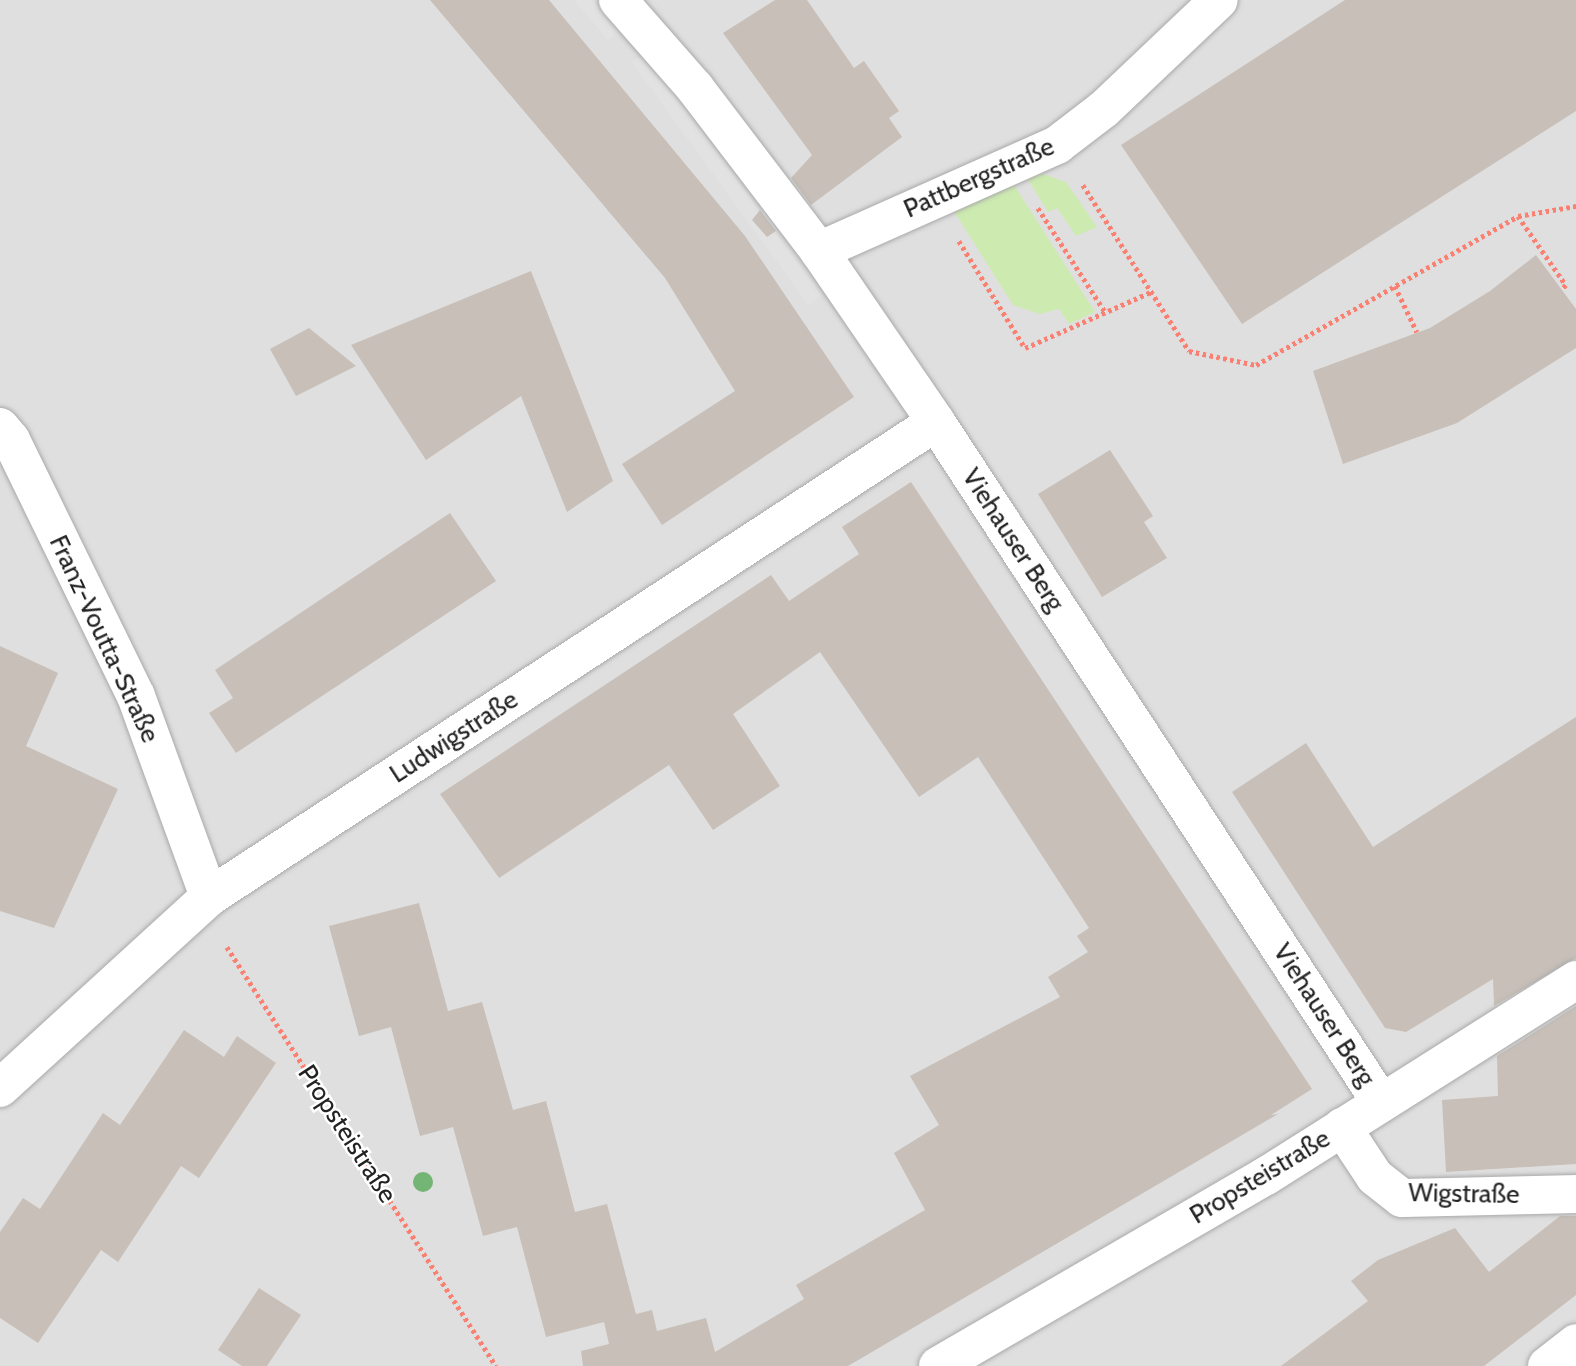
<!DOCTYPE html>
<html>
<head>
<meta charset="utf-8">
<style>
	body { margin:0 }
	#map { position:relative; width:1576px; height:1366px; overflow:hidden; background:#f2efe9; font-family:Cabin,sans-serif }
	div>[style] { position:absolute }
	.residential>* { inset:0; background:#e0dfdf; transform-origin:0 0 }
	.grass>* { inset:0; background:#cdebb0 }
	.parking>* { inset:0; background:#e2e2e2; transform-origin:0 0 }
	.building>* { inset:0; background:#c7bfb8 }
	.path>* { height:4.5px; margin-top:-2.25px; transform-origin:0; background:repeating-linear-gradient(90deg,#fa8072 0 3.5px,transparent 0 7px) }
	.roads { filter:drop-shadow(0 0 2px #a9a9a9) drop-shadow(0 0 2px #a9a9a9) }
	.minor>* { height:38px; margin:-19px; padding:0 19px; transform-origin:19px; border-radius:19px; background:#fff }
	.trees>* { width:20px; height:20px; margin:-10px; border-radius:50%; background:#74b475 }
	span { translate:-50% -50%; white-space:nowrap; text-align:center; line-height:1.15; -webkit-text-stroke:5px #fff; paint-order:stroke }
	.street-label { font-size:26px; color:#222 }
</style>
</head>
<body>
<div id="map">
	<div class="residential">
		<i style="left:0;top:0;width:1576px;height:1366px"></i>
	</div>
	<div class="grass">
		<i style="clip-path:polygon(1037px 172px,1066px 182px,1097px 227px,1076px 236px,1057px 208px,1048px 212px,1024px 173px)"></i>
		<i style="clip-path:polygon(1009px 177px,1095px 312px,1069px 324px,1059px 309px,1040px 314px,1013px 305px,950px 205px)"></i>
	</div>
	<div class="parking">
		<i style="clip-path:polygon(574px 0,592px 0,619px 31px,608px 40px)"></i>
		<i style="left:645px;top:53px;width:300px;height:16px;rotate:54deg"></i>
	</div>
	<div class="building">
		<i style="clip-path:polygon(430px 0,549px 0,745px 236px,854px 397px,662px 525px,622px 464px,735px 391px,665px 278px)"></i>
		<i style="clip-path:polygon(775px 0,807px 0,854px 68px,864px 61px,899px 111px,889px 118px,902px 137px,811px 205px,791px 178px,812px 155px,723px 33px)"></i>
		<i style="clip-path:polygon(1345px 0,1576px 0,1576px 111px,1242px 324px,1121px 145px)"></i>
		<i style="clip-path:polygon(760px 210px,776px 231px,767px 237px,752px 220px)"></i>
		<i style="clip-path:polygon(1536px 255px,1576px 309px,1576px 348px,1457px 423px,1343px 464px,1313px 371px,1430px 328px,1490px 291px)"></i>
		<i style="clip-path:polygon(531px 271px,613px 481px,567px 512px,521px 396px,426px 460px,351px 345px)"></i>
		<i style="clip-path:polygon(309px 328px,356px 366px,296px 396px,270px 349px)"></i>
		<i style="clip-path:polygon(1110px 450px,1153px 516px,1144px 522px,1167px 558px,1102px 597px,1038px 494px)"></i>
		<i style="clip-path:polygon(911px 482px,1312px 1089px,1271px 1115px,1278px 1114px,848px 1366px,583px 1366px,581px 1351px,609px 1344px,604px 1322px,546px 1337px,517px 1227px,483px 1236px,453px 1127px,420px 1136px,391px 1027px,359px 1036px,329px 926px,419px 903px,448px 1011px,482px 1002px,513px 1110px,546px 1101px,575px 1212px,607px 1204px,636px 1314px,652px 1310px,657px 1331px,706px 1318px,715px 1352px,804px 1299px,796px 1285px,925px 1210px,894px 1153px,939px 1125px,910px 1076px,1060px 997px,1048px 977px,1088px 952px,1077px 936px,1089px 928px,978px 757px,919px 797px,820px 652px,733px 714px,780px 786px,713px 830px,669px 765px,499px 878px,440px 794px,771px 575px,789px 601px,859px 554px,842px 527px)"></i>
		<i style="clip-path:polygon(450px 513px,496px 581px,236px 753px,209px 713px,233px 698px,215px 670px)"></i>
		<i style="clip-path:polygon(0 646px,58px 673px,26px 746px,118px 789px,54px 928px,0 911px)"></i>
		<i style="clip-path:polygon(1576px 717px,1576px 958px,1494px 1006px,1493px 979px,1406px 1032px,1385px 1028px,1232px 792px,1306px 743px,1373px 847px)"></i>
		<i style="clip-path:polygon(1576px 1006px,1576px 1164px,1446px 1172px,1442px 1100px,1498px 1096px,1497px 1056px)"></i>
		<i style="clip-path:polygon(184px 1030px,224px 1057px,237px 1036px,276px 1063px,199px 1178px,181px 1166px,118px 1262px,101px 1250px,38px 1343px,0 1318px,0 1232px,23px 1198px,40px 1209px,103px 1113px,120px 1125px)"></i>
		<i style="clip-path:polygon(1560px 1216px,1576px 1216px,1576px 1295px,1484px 1366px,1281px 1366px,1368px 1301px,1351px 1281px,1378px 1260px,1455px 1228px,1489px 1272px)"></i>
		<i style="clip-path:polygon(259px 1288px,301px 1315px,267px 1366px,242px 1366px,218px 1350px)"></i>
	</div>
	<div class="path">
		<i style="left:1083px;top:185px;width:197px;rotate:57.4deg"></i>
		<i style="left:1189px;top:351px;width:68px;rotate:11.8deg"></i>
		<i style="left:1256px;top:365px;width:301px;rotate:-29.6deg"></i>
		<i style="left:1518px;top:216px;width:59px;rotate:-9.8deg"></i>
		<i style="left:1038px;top:208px;width:125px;rotate:57.1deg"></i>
		<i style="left:1518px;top:216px;width:84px;rotate:55.2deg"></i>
		<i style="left:1566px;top:285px;width:6px;rotate:129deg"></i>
		<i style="left:959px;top:241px;width:126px;rotate:58.3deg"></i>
		<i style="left:1025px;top:348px;width:138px;rotate:-24deg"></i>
		<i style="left:1395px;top:286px;width:51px;rotate:64.4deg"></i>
		<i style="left:227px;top:947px;width:498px;rotate:57.3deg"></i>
	</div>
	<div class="roads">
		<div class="minor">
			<i style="left:618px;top:0;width:117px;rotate:48.8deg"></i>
			<i style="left:695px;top:88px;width:205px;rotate:52.7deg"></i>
			<i style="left:819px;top:251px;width:207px;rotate:55.6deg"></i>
			<i style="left:936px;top:422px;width:811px;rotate:56.82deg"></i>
			<i style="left:819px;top:251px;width:261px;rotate:-24deg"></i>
			<i style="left:1057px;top:145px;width:59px;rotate:-37.5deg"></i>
			<i style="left:1104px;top:109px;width:158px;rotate:-43.5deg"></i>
			<i style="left:0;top:427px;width:17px;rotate:50deg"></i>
			<i style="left:11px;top:440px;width:285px;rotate:64deg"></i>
			<i style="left:136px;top:696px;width:214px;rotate:70deg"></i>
			<i style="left:0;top:1088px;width:283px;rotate:-42.4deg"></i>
			<i style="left:209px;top:897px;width:868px;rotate:-33.16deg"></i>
			<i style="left:1342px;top:1127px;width:60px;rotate:56.6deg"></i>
			<i style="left:1375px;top:1177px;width:34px;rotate:38deg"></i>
			<i style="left:1402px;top:1198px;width:174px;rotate:-1.3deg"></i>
			<i style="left:938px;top:1366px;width:379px;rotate:-30.1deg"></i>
			<i style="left:1266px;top:1176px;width:367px;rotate:-32.3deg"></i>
			<i style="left:1547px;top:1366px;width:37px;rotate:-38deg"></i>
		</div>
	</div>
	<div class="trees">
		<i style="left:423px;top:1182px"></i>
	</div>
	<div class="street-label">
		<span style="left:979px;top:178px;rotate:-24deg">Pattbergstraße</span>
		<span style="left:1013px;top:540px;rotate:57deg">Viehauser Berg</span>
		<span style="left:104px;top:639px;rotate:65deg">Franz-Voutta-Straße</span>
		<span style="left:454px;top:737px;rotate:-33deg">Ludwigstraße</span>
		<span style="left:1324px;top:1015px;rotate:57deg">Viehauser Berg</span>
		<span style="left:347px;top:1134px;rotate:57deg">Propsteistraße</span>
		<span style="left:1260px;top:1177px;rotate:-31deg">Propsteistraße</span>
		<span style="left:1464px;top:1194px;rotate:1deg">Wigstraße</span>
	</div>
</div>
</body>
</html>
